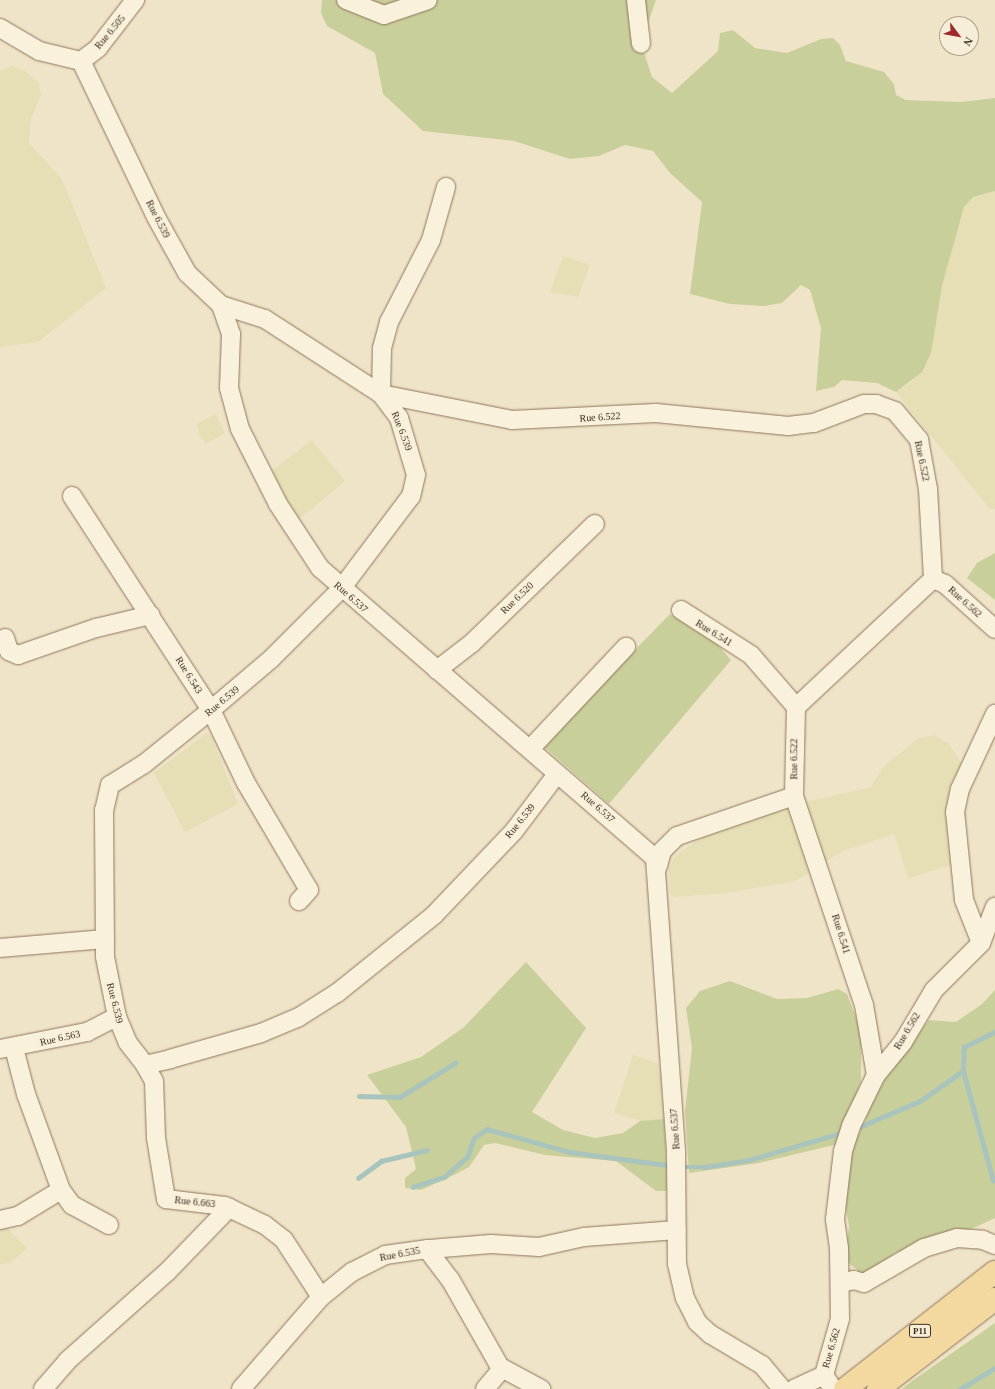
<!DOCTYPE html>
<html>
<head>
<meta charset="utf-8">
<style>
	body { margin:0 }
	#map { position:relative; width:995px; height:1389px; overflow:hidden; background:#f0e4c8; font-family:Georgia,serif }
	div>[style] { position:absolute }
	.farmland>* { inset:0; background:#e6deb5 }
	.green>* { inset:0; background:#c9cf9b }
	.stream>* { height:4.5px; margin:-2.25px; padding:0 2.25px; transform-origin:2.25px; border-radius:2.25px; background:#a9c4bc }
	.roads { filter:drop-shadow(0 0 1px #8d765c) drop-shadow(0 0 1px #8d765c) }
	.street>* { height:18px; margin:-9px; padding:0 9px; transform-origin:9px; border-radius:9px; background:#faf1dc }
	.primary>* { height:22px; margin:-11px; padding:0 11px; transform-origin:11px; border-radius:11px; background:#f3d9a0 }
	span { translate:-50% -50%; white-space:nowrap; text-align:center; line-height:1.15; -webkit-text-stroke:3px #f7eed8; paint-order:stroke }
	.shield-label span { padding:1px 3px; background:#f7eed8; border:1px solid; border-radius:3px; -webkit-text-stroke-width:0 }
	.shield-label { font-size:9px; color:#3d2e20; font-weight:700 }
	.street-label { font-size:10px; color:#3d2e20 }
	.north { position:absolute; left:939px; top:16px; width:40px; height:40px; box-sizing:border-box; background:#f7eed8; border:1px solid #ada18e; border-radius:50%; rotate:122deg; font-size:11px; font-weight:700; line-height:16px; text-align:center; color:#3d2e20 }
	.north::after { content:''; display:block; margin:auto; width:14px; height:18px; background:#9e2a2b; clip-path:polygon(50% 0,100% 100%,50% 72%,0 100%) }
</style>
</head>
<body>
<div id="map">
	<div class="farmland">
		<i style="clip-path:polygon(11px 66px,26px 71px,39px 83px,41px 95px,31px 119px,29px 143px,62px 179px,106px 288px,38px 342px,0 347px,0 71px)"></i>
		<i style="clip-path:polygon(995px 191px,995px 509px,989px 508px,896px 392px,910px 383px,927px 363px,942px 286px,964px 207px,973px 197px)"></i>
		<i style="clip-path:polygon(563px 256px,590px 265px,578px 297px,550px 292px)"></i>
		<i style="clip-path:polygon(216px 414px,225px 433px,206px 444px,199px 435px,197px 424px)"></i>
		<i style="clip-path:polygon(312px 440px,345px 481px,296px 522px,268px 474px)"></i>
		<i style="clip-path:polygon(206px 733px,211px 736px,238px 804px,185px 832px,154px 773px)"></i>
		<i style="clip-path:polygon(934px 735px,948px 743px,962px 764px,952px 865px,908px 878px,894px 834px,843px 851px,795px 881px,728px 893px,674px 897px,670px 892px,669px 869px,675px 856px,714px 829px,742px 817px,871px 787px,884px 766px,917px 739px)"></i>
		<i style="clip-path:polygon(633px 1055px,659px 1064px,664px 1119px,645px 1122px,614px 1113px)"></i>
		<i style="clip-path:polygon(0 1220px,27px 1248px,10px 1263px,0 1264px)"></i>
	</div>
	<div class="green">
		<i style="clip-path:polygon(322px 0,656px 0,641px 43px,652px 77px,672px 93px,718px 51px,720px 33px,733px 30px,755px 48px,787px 53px,821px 39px,833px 38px,840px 45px,846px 61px,884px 72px,894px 84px,896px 95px,906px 100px,961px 102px,995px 98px,995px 191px,973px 197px,964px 207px,942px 286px,931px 353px,922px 372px,896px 392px,877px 383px,842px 380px,834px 387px,816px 391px,821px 328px,810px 290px,801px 285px,782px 303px,764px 306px,730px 304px,690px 294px,702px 202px,670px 173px,653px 151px,625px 145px,599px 156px,570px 159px,514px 141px,423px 131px,383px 94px,375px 53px,327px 26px,321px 13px)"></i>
		<i style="clip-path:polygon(995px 553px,995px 600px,967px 578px,977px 563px)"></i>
		<i style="clip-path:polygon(670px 614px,717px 644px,731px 660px,609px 804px,542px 745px)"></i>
		<i style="clip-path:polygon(526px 962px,586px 1028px,532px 1112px,563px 1130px,595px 1138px,623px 1133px,640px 1121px,664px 1119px,668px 1191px,656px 1191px,616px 1161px,545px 1155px,495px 1143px,484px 1145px,469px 1167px,450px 1177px,421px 1190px,405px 1188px,405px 1178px,416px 1169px,406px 1127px,367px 1075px,421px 1057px,463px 1028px)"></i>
		<i style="clip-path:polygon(730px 981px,777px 999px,807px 998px,838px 989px,847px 994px,861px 1030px,861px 1081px,838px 1144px,759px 1163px,689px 1173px,685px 1111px,692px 1048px,686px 1008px,700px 991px)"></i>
		<i style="clip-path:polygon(995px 990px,995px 1218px,933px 1247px,896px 1252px,866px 1277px,845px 1260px,849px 1226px,844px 1199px,852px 1146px,865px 1122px,873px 1092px,929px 1020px,956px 1022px,982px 1004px)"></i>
		<i style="clip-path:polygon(995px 1323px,995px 1389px,902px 1389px,912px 1381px)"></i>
	</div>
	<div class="stream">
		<i style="left:359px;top:1096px;width:41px;rotate:1.4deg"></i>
		<i style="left:400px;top:1097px;width:65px;rotate:-31.7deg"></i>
		<i style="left:857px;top:1128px;width:69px;rotate:-23.2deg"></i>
		<i style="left:920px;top:1101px;width:52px;rotate:-34.9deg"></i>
		<i style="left:680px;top:1167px;width:24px"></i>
		<i style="left:704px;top:1167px;width:46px;rotate:-8.8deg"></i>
		<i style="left:749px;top:1160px;width:99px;rotate:-16.4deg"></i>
		<i style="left:358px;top:1178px;width:29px;rotate:-36deg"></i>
		<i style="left:381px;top:1161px;width:47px;rotate:-13.4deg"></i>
		<i style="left:993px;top:1181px;width:114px;rotate:-105.3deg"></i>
		<i style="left:963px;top:1071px;width:24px;rotate:-88deg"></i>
		<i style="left:964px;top:1047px;width:34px;rotate:-26deg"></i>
		<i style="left:413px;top:1187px;width:33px;rotate:-18deg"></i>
		<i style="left:444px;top:1177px;width:30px;rotate:-41deg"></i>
		<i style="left:467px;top:1157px;width:20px;rotate:-70deg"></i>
		<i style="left:474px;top:1138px;width:16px;rotate:-35deg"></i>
		<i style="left:487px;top:1129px;width:86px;rotate:15.5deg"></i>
		<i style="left:570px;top:1152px;width:104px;rotate:7.7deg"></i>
		<i style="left:960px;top:1389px;width:41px;rotate:-31deg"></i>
	</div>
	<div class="roads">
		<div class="street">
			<i style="left:346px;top:0;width:41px;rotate:21.5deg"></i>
			<i style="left:384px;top:15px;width:46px;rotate:-18.8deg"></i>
			<i style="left:636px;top:0;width:44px;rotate:83.5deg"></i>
			<i style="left:0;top:28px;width:45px;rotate:30.5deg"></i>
			<i style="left:39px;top:51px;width:43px;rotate:13.4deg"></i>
			<i style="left:81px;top:61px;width:173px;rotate:64.3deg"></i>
			<i style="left:156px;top:217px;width:64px;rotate:61deg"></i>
			<i style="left:187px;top:273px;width:47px;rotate:43.3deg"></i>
			<i style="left:221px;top:305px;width:46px;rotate:17.7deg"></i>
			<i style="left:265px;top:319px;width:138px;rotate:32.9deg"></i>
			<i style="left:381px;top:394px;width:30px;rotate:53deg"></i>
			<i style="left:399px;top:418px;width:59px;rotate:73.4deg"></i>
			<i style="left:416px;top:475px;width:22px;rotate:103deg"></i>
			<i style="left:411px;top:496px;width:116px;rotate:127deg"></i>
			<i style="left:341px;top:589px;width:99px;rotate:135deg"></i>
			<i style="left:271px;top:659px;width:79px;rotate:139.6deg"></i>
			<i style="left:211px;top:710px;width:86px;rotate:141.1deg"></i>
			<i style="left:144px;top:764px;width:40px;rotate:148deg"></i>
			<i style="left:110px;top:785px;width:26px;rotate:103deg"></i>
			<i style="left:104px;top:810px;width:147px;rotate:89.6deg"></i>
			<i style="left:105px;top:957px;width:61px;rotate:78.7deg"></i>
			<i style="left:117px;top:1017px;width:28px;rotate:67deg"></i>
			<i style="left:128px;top:1043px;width:28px;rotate:52deg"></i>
			<i style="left:145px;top:1065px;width:26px;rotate:-13deg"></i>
			<i style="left:170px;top:1059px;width:95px;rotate:-15.9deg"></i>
			<i style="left:261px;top:1033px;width:41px;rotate:-22.8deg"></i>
			<i style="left:299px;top:1017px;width:45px;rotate:-32.3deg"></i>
			<i style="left:337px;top:993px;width:124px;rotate:-38.8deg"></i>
			<i style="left:434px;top:915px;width:116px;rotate:-46.4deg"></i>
			<i style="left:514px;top:831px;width:71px;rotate:-53deg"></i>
			<i style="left:81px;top:61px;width:21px;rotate:-37deg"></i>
			<i style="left:98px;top:48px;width:61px;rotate:-52.4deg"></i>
			<i style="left:446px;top:187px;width:55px;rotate:105.8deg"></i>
			<i style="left:431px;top:240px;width:92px;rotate:117.1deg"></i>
			<i style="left:389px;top:322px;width:28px;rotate:105deg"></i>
			<i style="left:382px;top:349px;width:45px;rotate:91.3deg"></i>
			<i style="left:381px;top:394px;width:134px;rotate:11.2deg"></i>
			<i style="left:512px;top:420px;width:144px;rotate:-2.8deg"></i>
			<i style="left:656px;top:413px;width:133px;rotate:5.6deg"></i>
			<i style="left:788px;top:426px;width:26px;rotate:-7deg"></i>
			<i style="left:814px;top:423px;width:53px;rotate:-20.8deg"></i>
			<i style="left:864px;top:404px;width:12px"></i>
			<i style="left:876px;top:404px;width:20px;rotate:20deg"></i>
			<i style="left:895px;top:411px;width:38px;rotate:50deg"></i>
			<i style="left:919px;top:440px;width:50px;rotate:79.6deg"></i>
			<i style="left:928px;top:489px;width:90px;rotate:86.8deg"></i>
			<i style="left:933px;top:579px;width:187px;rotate:136.9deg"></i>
			<i style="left:796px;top:707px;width:89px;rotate:91.3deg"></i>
			<i style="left:794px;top:796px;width:124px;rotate:161.1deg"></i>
			<i style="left:677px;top:836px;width:21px;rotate:135deg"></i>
			<i style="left:662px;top:851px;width:16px;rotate:105deg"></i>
			<i style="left:221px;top:305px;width:31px;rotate:71deg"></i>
			<i style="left:231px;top:334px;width:54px;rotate:92.1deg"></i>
			<i style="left:229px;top:388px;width:42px;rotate:75deg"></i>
			<i style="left:240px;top:429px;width:84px;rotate:63.1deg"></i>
			<i style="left:278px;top:504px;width:77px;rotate:56.7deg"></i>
			<i style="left:320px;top:568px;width:443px;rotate:40.9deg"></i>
			<i style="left:655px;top:858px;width:296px;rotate:85.9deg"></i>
			<i style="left:676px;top:1153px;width:111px;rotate:89.5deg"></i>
			<i style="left:677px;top:1264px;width:35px;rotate:77deg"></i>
			<i style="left:685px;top:1298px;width:27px;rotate:63deg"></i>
			<i style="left:697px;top:1322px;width:18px;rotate:43deg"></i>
			<i style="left:710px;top:1334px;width:61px;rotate:30.8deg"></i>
			<i style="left:762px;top:1365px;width:31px;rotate:50deg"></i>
			<i style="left:72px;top:496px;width:255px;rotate:57deg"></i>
			<i style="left:211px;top:710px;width:81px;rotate:64.4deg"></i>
			<i style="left:246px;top:783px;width:124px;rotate:59.5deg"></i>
			<i style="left:309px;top:890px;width:15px;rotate:132deg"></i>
			<i style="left:933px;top:579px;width:13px;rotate:23deg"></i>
			<i style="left:945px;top:584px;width:67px;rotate:42deg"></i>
			<i style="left:681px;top:610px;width:83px;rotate:32.7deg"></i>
			<i style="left:751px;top:655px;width:69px;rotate:49.1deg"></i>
			<i style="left:5px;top:638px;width:14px;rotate:73deg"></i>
			<i style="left:9px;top:651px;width:10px;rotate:24deg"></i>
			<i style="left:18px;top:655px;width:83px;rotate:-19.1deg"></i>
			<i style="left:96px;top:628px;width:56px;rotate:-13.5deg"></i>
			<i style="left:437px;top:670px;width:44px;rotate:-37.6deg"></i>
			<i style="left:472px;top:643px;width:171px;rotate:-44.1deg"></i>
			<i style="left:531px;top:748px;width:139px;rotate:-46.8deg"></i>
			<i style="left:794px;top:796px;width:220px;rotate:71.5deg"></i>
			<i style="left:864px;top:1005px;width:71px;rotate:80.3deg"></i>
			<i style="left:981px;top:943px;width:39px;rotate:-69deg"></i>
			<i style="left:0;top:948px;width:105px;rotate:-4.9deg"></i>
			<i style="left:14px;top:1048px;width:48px;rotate:75.4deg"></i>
			<i style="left:26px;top:1094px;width:102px;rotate:70deg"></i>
			<i style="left:61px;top:1190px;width:19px;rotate:54deg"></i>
			<i style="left:72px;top:1205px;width:42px;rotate:28.4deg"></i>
			<i style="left:0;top:1049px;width:89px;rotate:-11.1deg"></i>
			<i style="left:87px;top:1032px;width:34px;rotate:-27deg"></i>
			<i style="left:145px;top:1065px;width:18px;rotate:61deg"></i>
			<i style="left:154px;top:1081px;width:57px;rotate:88deg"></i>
			<i style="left:156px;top:1138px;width:62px;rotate:80.7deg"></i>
			<i style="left:166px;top:1199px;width:59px;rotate:6.8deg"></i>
			<i style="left:225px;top:1206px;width:44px;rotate:25.4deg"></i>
			<i style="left:265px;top:1225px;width:24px;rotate:38deg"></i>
			<i style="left:284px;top:1240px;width:68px;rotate:57deg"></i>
			<i style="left:0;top:1220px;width:18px;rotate:-13deg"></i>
			<i style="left:18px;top:1216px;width:50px;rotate:-31.2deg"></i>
			<i style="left:430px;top:1249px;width:61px;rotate:-4.7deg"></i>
			<i style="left:491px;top:1244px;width:48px;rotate:3.6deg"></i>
			<i style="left:539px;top:1247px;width:46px;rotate:-12.5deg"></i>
			<i style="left:584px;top:1237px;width:93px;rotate:-4.3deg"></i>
			<i style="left:840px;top:1283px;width:14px;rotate:-12deg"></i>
			<i style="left:854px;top:1280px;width:10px;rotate:17deg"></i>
			<i style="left:864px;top:1283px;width:69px;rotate:-30.3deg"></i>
			<i style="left:924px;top:1248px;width:34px;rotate:-17deg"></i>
			<i style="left:957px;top:1238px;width:26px;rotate:4deg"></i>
			<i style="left:983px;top:1240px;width:13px;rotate:23deg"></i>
			<i style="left:43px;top:1389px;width:37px;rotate:-49deg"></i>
			<i style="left:67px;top:1361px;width:135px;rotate:-41.7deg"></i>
			<i style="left:168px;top:1271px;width:88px;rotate:-45.9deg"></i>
			<i style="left:241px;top:1389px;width:122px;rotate:-49deg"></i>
			<i style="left:321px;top:1297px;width:40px;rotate:-39deg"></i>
			<i style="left:352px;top:1272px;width:37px;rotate:-27deg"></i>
			<i style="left:385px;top:1255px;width:42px;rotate:-8.1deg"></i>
			<i style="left:427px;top:1249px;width:38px;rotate:53deg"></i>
			<i style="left:450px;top:1279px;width:101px;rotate:60.4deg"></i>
			<i style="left:500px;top:1367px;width:47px;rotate:28.2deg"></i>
			<i style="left:485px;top:1389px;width:26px;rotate:-50deg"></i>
			<i style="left:794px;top:1389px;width:33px;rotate:-25deg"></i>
			<i style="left:833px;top:1389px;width:17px;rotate:-123deg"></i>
			<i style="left:824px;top:1375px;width:58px;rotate:-74.1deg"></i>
			<i style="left:840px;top:1319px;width:71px;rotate:-90.8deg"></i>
			<i style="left:839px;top:1248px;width:29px;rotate:-98deg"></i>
			<i style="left:835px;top:1219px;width:68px;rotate:-83.3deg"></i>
			<i style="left:843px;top:1151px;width:26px;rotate:-72deg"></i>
			<i style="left:851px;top:1126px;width:57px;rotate:-63.9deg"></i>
			<i style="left:876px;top:1075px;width:43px;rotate:-50.7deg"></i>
			<i style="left:903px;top:1042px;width:61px;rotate:-59.2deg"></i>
			<i style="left:934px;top:990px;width:66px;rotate:-45deg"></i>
			<i style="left:981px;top:943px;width:46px;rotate:-111.6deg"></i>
			<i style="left:964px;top:900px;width:88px;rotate:-95.8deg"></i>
			<i style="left:955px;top:812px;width:24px;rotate:-78deg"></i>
			<i style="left:960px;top:789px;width:83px;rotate:-65deg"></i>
		</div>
		<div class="primary">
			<i style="left:845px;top:1389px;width:190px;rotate:-38deg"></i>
			<i style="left:878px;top:1389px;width:148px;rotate:-37.6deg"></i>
		</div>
	</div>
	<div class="shield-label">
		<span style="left:920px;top:1331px">P11</span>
	</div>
	<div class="street-label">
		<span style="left:110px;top:32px;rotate:-50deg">Rue 6.505</span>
		<span style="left:158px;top:219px;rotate:63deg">Rue 6.539</span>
		<span style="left:600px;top:417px;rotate:-4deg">Rue 6.522</span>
		<span style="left:402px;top:431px;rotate:69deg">Rue 6.539</span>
		<span style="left:922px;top:461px;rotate:78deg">Rue 6.522</span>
		<span style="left:351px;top:597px;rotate:41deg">Rue 6.537</span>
		<span style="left:517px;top:598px;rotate:-44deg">Rue 6.520</span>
		<span style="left:965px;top:602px;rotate:42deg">Rue 6.562</span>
		<span style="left:714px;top:633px;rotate:32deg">Rue 6.541</span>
		<span style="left:189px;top:675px;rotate:58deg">Rue 6.543</span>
		<span style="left:222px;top:701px;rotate:-40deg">Rue 6.539</span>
		<span style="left:794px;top:759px;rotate:-90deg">Rue 6.522</span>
		<span style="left:598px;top:807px;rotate:41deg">Rue 6.537</span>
		<span style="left:520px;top:821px;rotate:-51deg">Rue 6.539</span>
		<span style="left:841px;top:934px;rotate:73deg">Rue 6.541</span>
		<span style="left:115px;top:1003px;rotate:76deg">Rue 6.539</span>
		<span style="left:907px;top:1031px;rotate:-59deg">Rue 6.562</span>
		<span style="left:60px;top:1038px;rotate:-13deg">Rue 6.563</span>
		<span style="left:675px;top:1129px;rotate:-94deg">Rue 6.537</span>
		<span style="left:195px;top:1202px;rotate:6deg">Rue 6.663</span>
		<span style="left:400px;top:1254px;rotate:-11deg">Rue 6.535</span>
		<span style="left:831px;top:1348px;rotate:-74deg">Rue 6.562</span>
	</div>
	<div class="north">N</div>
</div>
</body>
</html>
